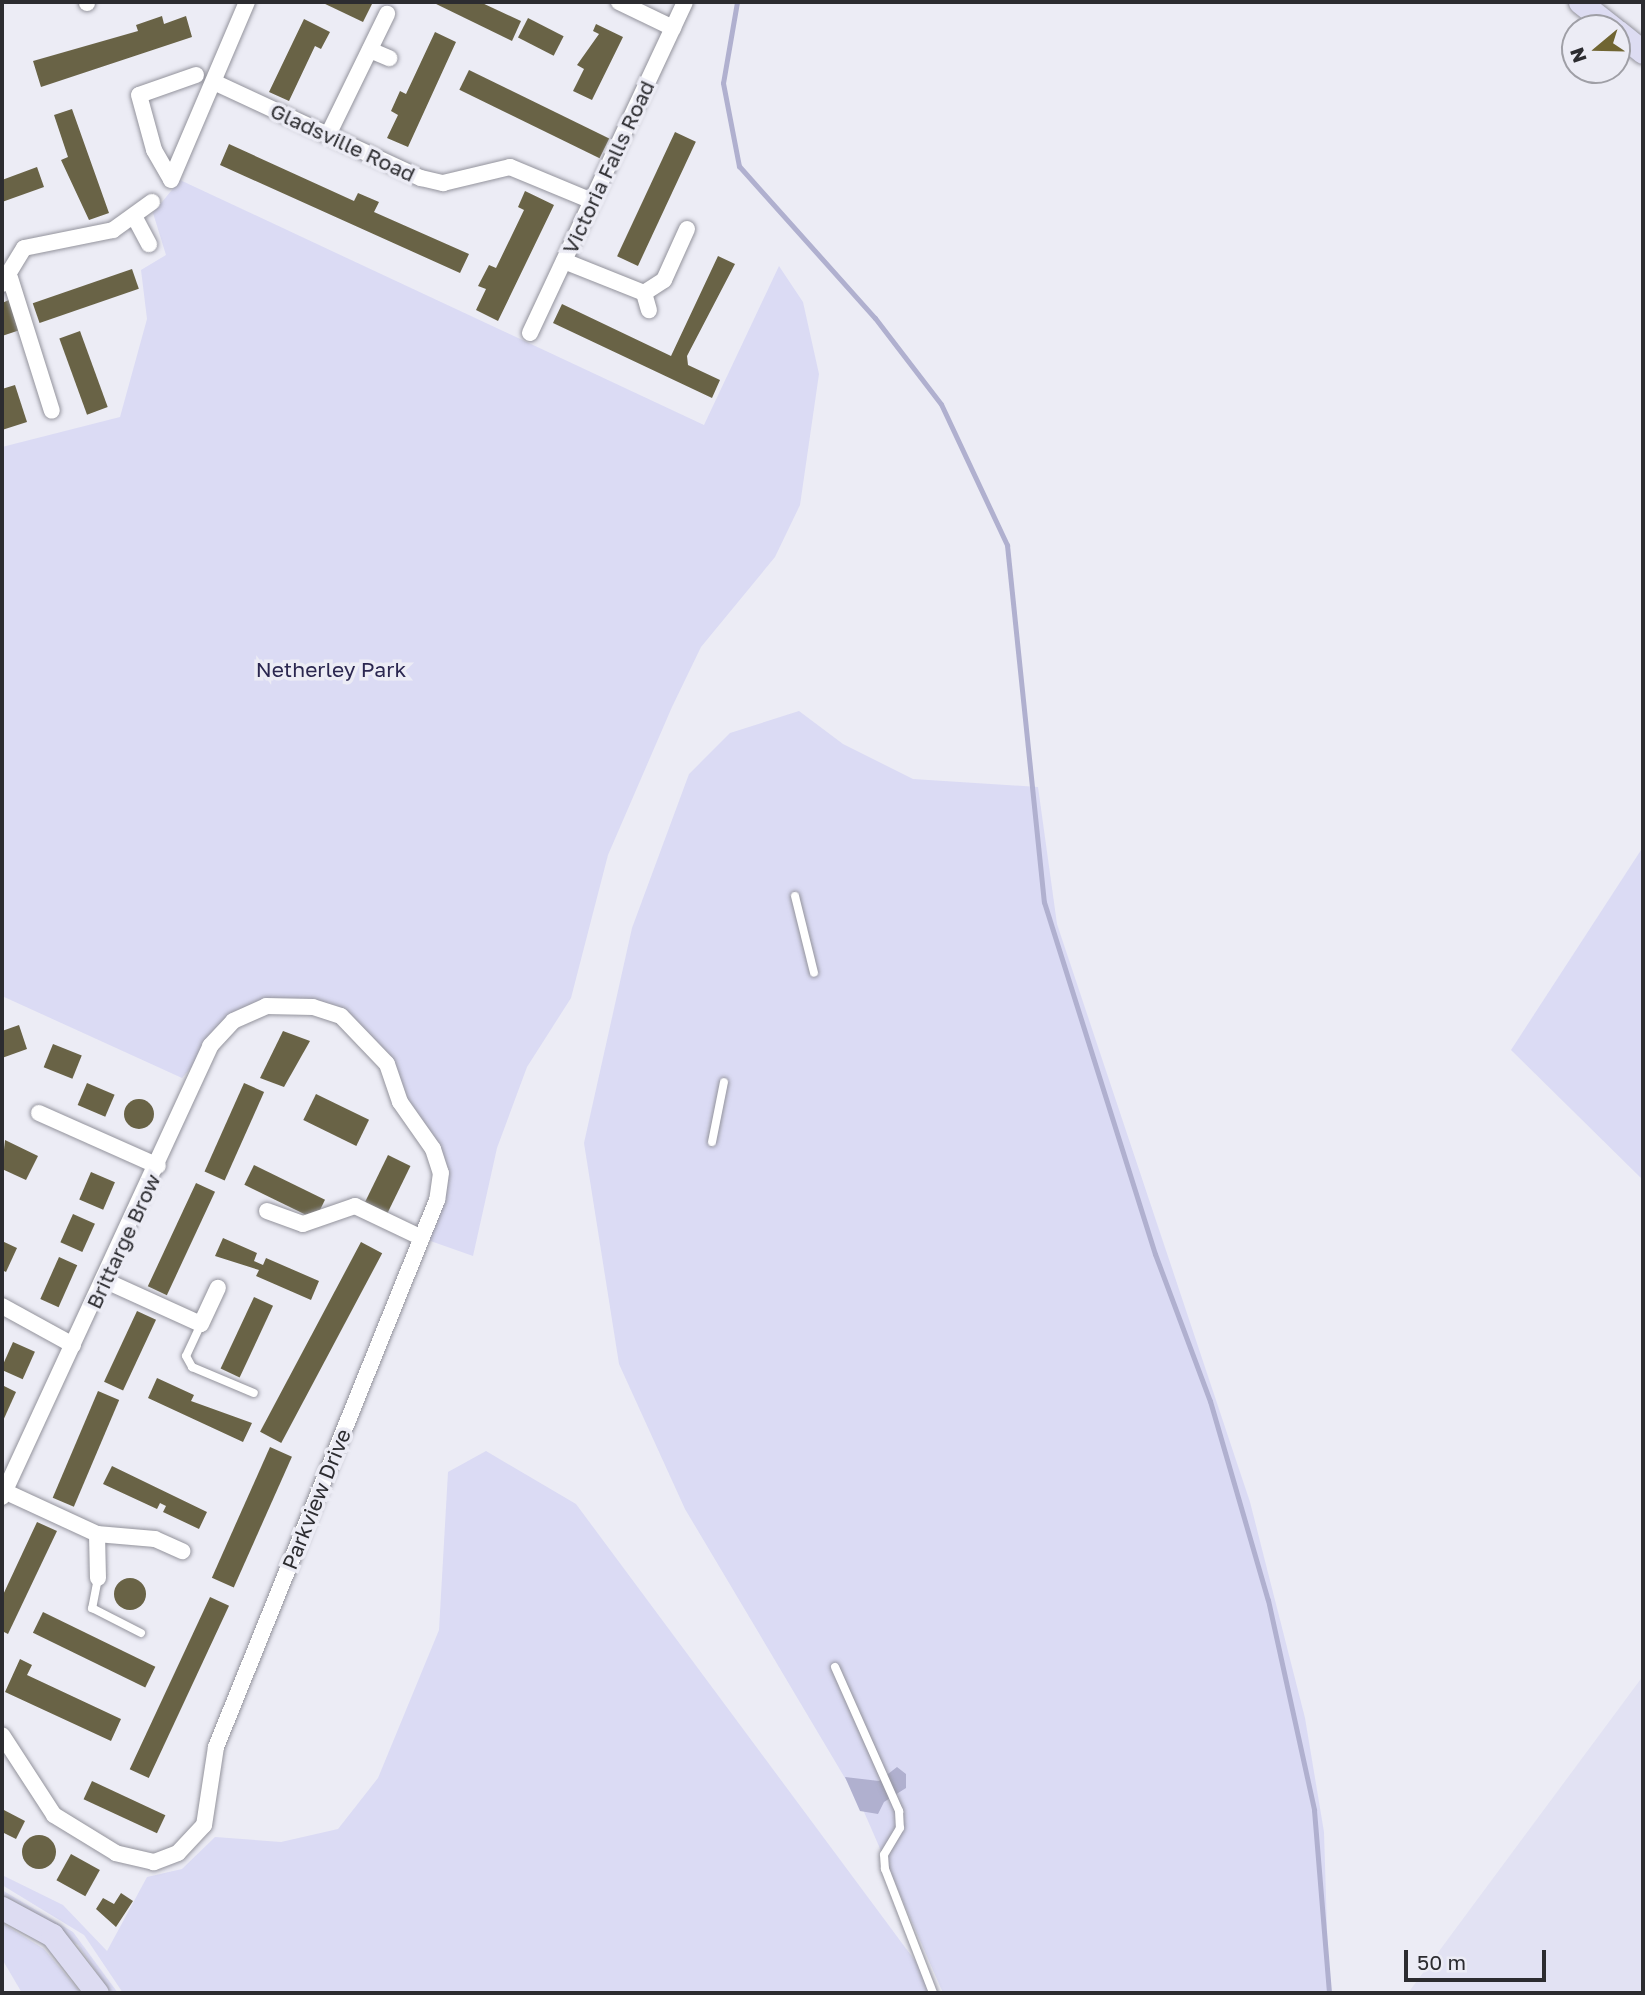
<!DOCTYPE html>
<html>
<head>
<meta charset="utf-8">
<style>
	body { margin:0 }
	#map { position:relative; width:1645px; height:1995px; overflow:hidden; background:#ececf5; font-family:"Golos Text",sans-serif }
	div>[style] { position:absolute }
	.built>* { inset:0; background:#e2e2f3 }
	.green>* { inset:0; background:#dbdbf4 }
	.water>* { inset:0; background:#b0b0cf }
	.stream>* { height:5px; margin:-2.5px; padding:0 2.5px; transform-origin:2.5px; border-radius:2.5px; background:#b0b0cf }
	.building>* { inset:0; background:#696346; transform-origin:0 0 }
	.round { border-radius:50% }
	.roads { filter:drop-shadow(0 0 2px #93939c) drop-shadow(0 0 2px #93939c) }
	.lane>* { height:8px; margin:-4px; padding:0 4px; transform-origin:4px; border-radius:4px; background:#fff }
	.street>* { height:16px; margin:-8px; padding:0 8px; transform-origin:8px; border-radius:8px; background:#fff }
	.secondary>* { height:23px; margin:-11.5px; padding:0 11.5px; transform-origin:11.5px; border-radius:11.5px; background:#dddcf2 }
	span { translate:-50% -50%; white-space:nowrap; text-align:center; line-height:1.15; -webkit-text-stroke:7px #ececf5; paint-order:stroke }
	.street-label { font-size:21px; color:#2c2c30 }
	.park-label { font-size:21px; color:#2b2750 }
	.frame { position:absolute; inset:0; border:4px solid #2c2c30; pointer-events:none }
	.north { position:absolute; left:1561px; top:14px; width:70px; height:70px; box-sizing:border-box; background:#ececf5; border:2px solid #9f9fa6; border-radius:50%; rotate:251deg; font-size:19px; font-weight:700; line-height:28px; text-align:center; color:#2c2c30 }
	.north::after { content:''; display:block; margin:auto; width:24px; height:32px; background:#706532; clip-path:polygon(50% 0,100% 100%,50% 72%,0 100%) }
	.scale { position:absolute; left:1404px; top:1950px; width:142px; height:32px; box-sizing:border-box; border:4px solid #2c2c30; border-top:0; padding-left:9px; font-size:21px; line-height:24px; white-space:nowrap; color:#2c2c30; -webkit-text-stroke:5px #ececf5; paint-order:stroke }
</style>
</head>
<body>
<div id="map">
	<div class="built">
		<i style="clip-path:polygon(1643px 1676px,1643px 1993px,1408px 1993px)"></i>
	</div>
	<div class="green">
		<i style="clip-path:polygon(180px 180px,704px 425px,779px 266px,803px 302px,819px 374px,800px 505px,775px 557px,701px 647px,672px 707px,608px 855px,571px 998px,527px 1067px,497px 1148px,473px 1256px,422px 1238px,441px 1173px,386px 1064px,341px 1016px,266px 1006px,210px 1046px,182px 1078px,2px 996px,2px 447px,120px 417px,147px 319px,141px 270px,166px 255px,153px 213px)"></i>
		<i style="clip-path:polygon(799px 711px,843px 744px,913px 779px,1038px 787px,1057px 924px,1250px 1502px,1305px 1718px,1324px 1832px,1329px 1993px,943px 1993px,861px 1805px,685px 1509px,619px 1364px,584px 1143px,632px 928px,689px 774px,730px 733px)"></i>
		<i style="clip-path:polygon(1643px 847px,1643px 1180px,1511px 1050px)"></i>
		<i style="clip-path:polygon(486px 1451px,576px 1504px,939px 1993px,123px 1993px,84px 1935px,2px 1885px,2px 1875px,63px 1905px,107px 1951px,147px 1877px,182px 1869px,215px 1837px,281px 1842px,338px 1829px,378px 1778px,439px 1630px,448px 1472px)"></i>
		<i style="clip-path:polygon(2px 1890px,73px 1932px,118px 1993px,111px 1993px,78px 1945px,2px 1897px)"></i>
		<i style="clip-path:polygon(2px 1923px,44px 1949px,81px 1993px,22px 1993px,2px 1959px)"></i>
	</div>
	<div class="water">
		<i style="clip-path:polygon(897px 1767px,906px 1774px,906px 1788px,884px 1802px,878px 1814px,860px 1811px,845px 1777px,879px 1781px)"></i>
	</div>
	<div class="stream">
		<i style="left:737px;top:2px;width:82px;rotate:99.8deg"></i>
		<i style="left:723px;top:83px;width:85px;rotate:79.1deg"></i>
		<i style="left:739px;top:166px;width:204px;rotate:48.2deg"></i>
		<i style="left:875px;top:318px;width:108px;rotate:52.5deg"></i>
		<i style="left:941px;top:404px;width:156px;rotate:64.9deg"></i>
		<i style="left:1007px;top:545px;width:359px;rotate:84.1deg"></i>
		<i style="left:1044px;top:902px;width:369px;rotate:72.5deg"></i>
		<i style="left:1155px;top:1254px;width:157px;rotate:69.5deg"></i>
		<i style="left:1210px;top:1401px;width:207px;rotate:73.8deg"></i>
		<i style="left:1268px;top:1600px;width:215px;rotate:77.6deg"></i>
		<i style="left:1314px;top:1810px;width:184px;rotate:85.3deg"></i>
	</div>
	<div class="building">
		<i style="clip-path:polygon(321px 2px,373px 2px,363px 22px)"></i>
		<i style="clip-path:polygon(432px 2px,480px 2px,521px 21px,512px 41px)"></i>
		<i style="clip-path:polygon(162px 16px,164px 24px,186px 16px,192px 37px,41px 87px,33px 61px,138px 31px,136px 25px)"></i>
		<i style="left:528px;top:18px;width:40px;height:22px;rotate:27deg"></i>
		<i style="clip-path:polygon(304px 19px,330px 32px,321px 49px,315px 46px,289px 101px,269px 92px)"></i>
		<i style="clip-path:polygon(596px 24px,623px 37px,592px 100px,573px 91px,584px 69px,577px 65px,599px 34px,593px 31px)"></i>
		<i style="clip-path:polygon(435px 32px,456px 42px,408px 147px,387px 138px,398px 115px,391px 111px,400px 91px,406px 94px)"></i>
		<i style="left:469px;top:70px;width:156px;height:22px;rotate:26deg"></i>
		<i style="clip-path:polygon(72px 109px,109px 213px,89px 220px,61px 160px,68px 157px,54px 115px)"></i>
		<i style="left:675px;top:132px;width:23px;height:137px;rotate:25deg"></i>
		<i style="clip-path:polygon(229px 144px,354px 201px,358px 193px,379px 202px,374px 212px,469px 254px,460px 273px,220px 165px)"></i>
		<i style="clip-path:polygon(37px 167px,44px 187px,2px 202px,2px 180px)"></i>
		<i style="clip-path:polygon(525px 191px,554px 205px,498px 321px,476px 310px,486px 289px,478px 286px,489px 265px,496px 268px,524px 210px,518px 207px)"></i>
		<i style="clip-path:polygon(718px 256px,735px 264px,687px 356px,688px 365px,720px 380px,712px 398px,553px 323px,562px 304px,671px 356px)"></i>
		<i style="left:132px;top:269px;width:21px;height:105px;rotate:71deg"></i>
		<i style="clip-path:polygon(9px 300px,20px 330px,2px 336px,2px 303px)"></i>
		<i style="left:80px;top:331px;width:81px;height:22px;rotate:70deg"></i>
		<i style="clip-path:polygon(15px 385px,27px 422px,2px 430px,2px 389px)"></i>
		<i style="clip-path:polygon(19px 1025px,27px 1049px,2px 1058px,2px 1031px)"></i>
		<i style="clip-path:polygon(283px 1031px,310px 1041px,284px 1087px,260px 1078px)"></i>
		<i style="left:53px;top:1044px;width:31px;height:25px;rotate:22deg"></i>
		<i style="left:87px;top:1083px;width:30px;height:24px;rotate:23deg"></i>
		<i style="left:244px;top:1083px;width:22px;height:97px;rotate:24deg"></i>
		<i style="left:316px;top:1094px;width:59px;height:29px;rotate:26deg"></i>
		<i class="round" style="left:124px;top:1099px;width:30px;height:30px"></i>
		<i style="clip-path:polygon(5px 1140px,38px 1156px,26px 1180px,2px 1169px)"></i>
		<i style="left:388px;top:1155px;width:25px;height:59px;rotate:26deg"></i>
		<i style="left:254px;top:1165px;width:79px;height:22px;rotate:26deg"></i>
		<i style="left:91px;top:1172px;width:26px;height:30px;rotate:23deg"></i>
		<i style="left:196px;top:1183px;width:21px;height:114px;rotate:25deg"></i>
		<i style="left:73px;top:1214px;width:24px;height:31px;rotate:24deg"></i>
		<i style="clip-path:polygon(223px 1238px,257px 1253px,254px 1261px,263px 1265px,266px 1258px,319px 1281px,311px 1300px,256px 1276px,259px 1270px,215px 1256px)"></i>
		<i style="clip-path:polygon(2px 1241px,17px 1248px,6px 1272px,2px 1270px)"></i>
		<i style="left:361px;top:1242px;width:24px;height:215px;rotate:28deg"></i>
		<i style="left:59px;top:1257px;width:20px;height:46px;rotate:24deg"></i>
		<i style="left:254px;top:1297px;width:21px;height:79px;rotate:25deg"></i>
		<i style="left:137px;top:1311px;width:21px;height:78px;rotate:25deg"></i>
		<i style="left:13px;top:1342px;width:24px;height:30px;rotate:24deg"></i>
		<i style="clip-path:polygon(157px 1378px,194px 1395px,191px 1401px,252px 1423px,243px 1442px,148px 1398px)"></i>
		<i style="clip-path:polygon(2px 1385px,16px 1392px,2px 1423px)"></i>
		<i style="left:98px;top:1391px;width:23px;height:116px;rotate:23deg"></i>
		<i style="left:270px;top:1447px;width:24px;height:143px;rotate:24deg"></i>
		<i style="clip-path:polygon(112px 1466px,207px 1512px,199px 1529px,163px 1512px,166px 1506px,160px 1503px,157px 1509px,103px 1484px)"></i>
		<i style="clip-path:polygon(37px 1522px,57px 1531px,8px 1634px,2px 1631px,2px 1597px)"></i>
		<i class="round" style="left:114px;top:1578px;width:32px;height:32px"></i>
		<i style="left:210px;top:1597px;width:21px;height:190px;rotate:25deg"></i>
		<i style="left:43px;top:1612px;width:125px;height:23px;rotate:26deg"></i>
		<i style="clip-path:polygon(20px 1659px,32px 1665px,27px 1675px,121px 1719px,111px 1741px,5px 1692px)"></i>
		<i style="left:92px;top:1781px;width:81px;height:20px;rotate:25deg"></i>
		<i style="clip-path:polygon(2px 1809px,25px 1821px,16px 1839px,2px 1832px)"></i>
		<i class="round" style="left:22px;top:1835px;width:34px;height:34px"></i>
		<i style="left:71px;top:1854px;width:33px;height:30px;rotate:29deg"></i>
		<i style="clip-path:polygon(121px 1893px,133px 1901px,116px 1927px,96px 1909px,103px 1898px,114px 1904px)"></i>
	</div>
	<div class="roads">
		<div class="lane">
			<i style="left:795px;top:896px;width:79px;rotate:76.1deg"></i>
			<i style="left:712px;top:1142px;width:61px;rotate:-78.7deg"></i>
			<i style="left:201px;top:1324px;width:35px;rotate:115deg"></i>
			<i style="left:186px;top:1356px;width:13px;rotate:61deg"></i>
			<i style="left:192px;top:1367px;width:67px;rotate:22.8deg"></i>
			<i style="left:98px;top:1578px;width:31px;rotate:101deg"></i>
			<i style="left:92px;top:1608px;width:55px;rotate:27deg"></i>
			<i style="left:835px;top:1667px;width:158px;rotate:66deg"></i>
			<i style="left:899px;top:1811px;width:17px;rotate:87deg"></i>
			<i style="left:900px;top:1828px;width:31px;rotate:121deg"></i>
			<i style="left:884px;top:1855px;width:14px;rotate:86deg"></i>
			<i style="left:885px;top:1869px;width:133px;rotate:68.8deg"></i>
		</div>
		<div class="street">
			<i style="left:87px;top:2px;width:1px;rotate:90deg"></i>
			<i style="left:619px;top:2px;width:60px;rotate:25.7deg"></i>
			<i style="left:370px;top:50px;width:21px;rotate:23deg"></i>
			<i style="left:196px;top:75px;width:60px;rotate:160.7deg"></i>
			<i style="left:139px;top:95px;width:57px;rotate:74.7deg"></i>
			<i style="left:154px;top:150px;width:34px;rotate:60deg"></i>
			<i style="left:171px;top:180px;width:194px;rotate:-66.9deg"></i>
			<i style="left:216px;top:83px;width:226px;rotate:24.9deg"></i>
			<i style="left:421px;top:178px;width:23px;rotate:13deg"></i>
			<i style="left:443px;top:183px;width:69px;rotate:-13.4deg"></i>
			<i style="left:510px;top:167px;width:89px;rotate:22.5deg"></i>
			<i style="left:328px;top:135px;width:135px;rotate:-64deg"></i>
			<i style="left:134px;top:216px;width:32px;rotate:62deg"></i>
			<i style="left:564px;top:261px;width:86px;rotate:21.8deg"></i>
			<i style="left:644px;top:293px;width:24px;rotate:-33deg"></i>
			<i style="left:664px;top:280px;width:56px;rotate:-65.7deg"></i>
			<i style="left:10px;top:278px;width:139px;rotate:72.5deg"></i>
			<i style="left:2px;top:284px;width:42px;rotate:-58.6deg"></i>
			<i style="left:24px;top:248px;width:91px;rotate:-11.4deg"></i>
			<i style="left:113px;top:230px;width:48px;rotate:-35.7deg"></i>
			<i style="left:644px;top:293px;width:18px;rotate:74deg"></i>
			<i style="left:530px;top:333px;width:365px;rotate:-64.9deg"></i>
			<i style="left:39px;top:1113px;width:130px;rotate:24deg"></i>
			<i style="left:267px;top:1211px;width:38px;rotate:20deg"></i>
			<i style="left:303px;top:1224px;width:55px;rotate:-19.1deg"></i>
			<i style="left:355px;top:1206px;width:74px;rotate:25.5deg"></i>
			<i style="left:106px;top:1281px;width:104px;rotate:24.4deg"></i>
			<i style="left:201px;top:1324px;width:40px;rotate:-65deg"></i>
			<i style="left:2px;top:1306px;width:81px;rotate:28.8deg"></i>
			<i style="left:4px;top:1491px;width:102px;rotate:24.8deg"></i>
			<i style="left:2px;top:1497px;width:497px;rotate:-65.2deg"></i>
			<i style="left:210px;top:1046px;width:34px;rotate:-47deg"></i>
			<i style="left:233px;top:1021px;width:36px;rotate:-24deg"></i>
			<i style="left:266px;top:1006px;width:47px;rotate:1.2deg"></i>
			<i style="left:313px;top:1007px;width:29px;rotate:18deg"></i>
			<i style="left:341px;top:1016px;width:66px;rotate:46.2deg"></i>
			<i style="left:387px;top:1064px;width:40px;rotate:71.1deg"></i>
			<i style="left:400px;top:1102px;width:57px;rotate:54.9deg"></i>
			<i style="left:433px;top:1149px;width:25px;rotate:72deg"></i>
			<i style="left:441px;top:1173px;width:27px;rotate:98deg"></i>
			<i style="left:437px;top:1200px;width:590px;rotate:112deg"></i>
			<i style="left:216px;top:1747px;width:79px;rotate:98.7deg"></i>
			<i style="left:204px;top:1825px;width:38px;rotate:133deg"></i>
			<i style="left:178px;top:1853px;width:26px;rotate:159deg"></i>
			<i style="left:154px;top:1862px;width:39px;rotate:-167deg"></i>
			<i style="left:116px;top:1853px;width:73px;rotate:-148.5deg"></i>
			<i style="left:54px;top:1815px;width:95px;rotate:-123deg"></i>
			<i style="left:98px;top:1578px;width:44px;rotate:-91.3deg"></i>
			<i style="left:97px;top:1534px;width:58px;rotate:4.9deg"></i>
			<i style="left:155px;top:1539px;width:30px;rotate:24deg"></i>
		</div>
		<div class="secondary">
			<i style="left:1580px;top:2px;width:42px;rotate:38.2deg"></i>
			<i style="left:1617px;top:31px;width:33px;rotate:39deg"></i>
			<i style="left:2px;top:1908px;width:57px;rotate:28.4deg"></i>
			<i style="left:52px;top:1935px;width:73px;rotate:52.2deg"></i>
		</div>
	</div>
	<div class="street-label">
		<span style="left:343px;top:142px;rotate:25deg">Gladsville Road</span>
		<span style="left:608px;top:167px;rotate:-65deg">Victoria Falls Road</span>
		<span style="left:123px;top:1241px;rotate:-65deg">Brittarge Brow</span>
		<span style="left:316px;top:1499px;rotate:-68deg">Parkview Drive</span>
	</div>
	<div class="park-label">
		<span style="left:331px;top:669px">Netherley Park</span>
	</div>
	<div class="frame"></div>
	<div class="north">N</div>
	<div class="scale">50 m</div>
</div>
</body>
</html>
